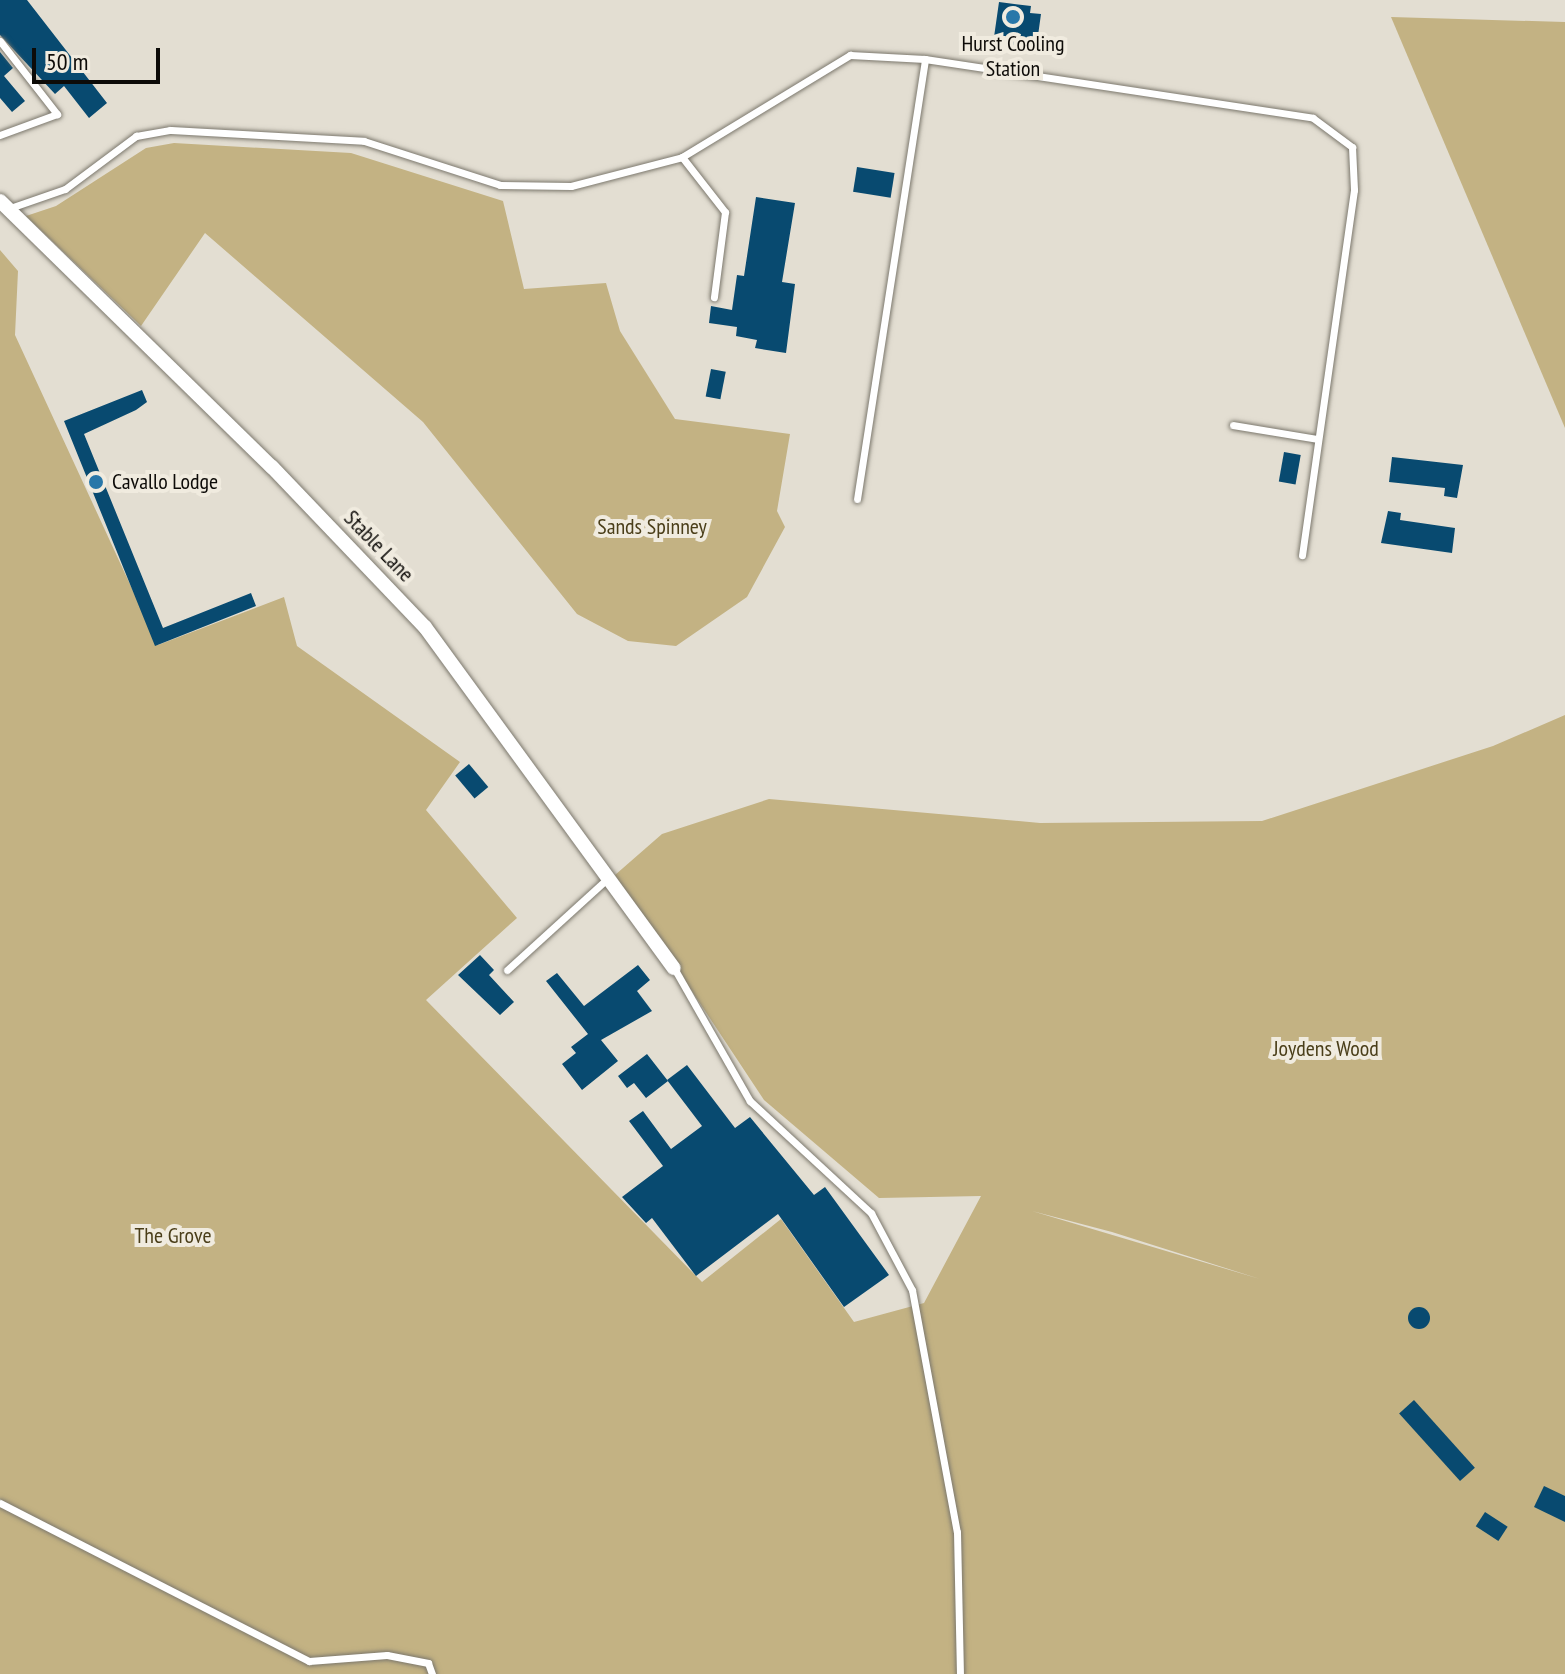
<!DOCTYPE html>
<html>
<head>
<meta charset="utf-8">
<style>
	body { margin:0 }
	#map { position:relative; width:1565px; height:1674px; overflow:hidden; background:#e3ded2; font-family:"PT Sans Narrow",sans-serif }
	div>[style] { position:absolute }
	.green>* { inset:0; background:#c3b283 }
	.building>* { inset:0; background:#084a70; transform-origin:0 0 }
	.round { border-radius:50% }
	.roads { filter:drop-shadow(0 0 2px #7c786d) drop-shadow(0 0 2px #7c786d) }
	.lane>* { height:7px; margin:-3.5px; padding:0 3.5px; transform-origin:3.5px; border-radius:3.5px; background:#fff }
	.street>* { height:14px; margin:-7px; padding:0 7px; transform-origin:7px; border-radius:7px; background:#fff }
	.dots>* { width:22px; height:22px; translate:-50% -50%; box-sizing:border-box; border:4px solid #f0ebdf; border-radius:50% }
	span { translate:-50% -50%; white-space:nowrap; text-align:center; line-height:1.15; -webkit-text-stroke:8px #f0ebdf; paint-order:stroke }
	.poi-label { font-size:22px; color:#0d0b08 }
	.left { translate:0 -50%; text-align:left }
	.park-label { font-size:22px; color:#4a3e19 }
	.street-label { font-size:22px; color:#0d0b08 }
	.scale { position:absolute; left:32px; top:48px; width:128px; height:36px; box-sizing:border-box; border:4px solid #0d0b08; border-top:0; padding-left:10px; font-size:24px; line-height:28px; white-space:nowrap; color:#0d0b08; -webkit-text-stroke:6px #f0ebdf; paint-order:stroke }
</style>
</head>
<body>
<div id="map">
	<div class="green">
		<i style="clip-path:polygon(1391px 17px,1565px 22px,1565px 428px)"></i>
		<i style="clip-path:polygon(174px 143px,351px 153px,503px 201px,524px 289px,606px 283px,620px 331px,675px 419px,790px 434px,777px 511px,785px 527px,747px 597px,676px 646px,628px 641px,577px 614px,423px 422px,205px 233px,141px 326px,26px 216px,56px 206px,146px 148px)"></i>
		<i style="clip-path:polygon(evenodd,0 250px,18px 271px,15px 335px,158px 645px,284px 597px,297px 646px,460px 762px,426px 810px,517px 918px,426px 1000px,702px 1282px,781px 1219px,854px 1322px,924px 1303px,981px 1196px,879px 1198px,764px 1100px,615px 875px,662px 834px,769px 799px,1040px 823px,1262px 821px,1493px 746px,1565px 715px,1565px 1674px,0 1674px,0 250px,1032px 1211px,1112px 1232px,1260px 1279px,1032px 1211px)"></i>
	</div>
	<div class="building">
		<i style="clip-path:polygon(0 0,27px 0,107px 103px,89px 118px,64px 86px,55px 94px,0 35px)"></i>
		<i style="clip-path:polygon(999px 2px,1031px 6px,1030px 13px,1041px 14px,1036px 50px,993px 44px)"></i>
		<i style="clip-path:polygon(0 52px,13px 68px,4px 76px,25px 101px,12px 112px,0 98px)"></i>
		<i style="left:857px;top:167px;width:38px;height:25px;rotate:9deg"></i>
		<i style="clip-path:polygon(756px 197px,795px 203px,782px 282px,795px 284px,786px 353px,755px 348px,757px 340px,736px 336px,737px 327px,709px 323px,711px 306px,732px 310px,737px 275px,744px 276px)"></i>
		<i style="left:711px;top:369px;width:15px;height:28px;rotate:11deg"></i>
		<i style="clip-path:polygon(142px 390px,147px 402px,136px 410px,84px 434px,163px 628px,251px 593px,256px 606px,155px 646px,64px 421px)"></i>
		<i style="left:1284px;top:452px;width:17px;height:30px;rotate:10deg"></i>
		<i style="clip-path:polygon(1392px 457px,1463px 465px,1457px 498px,1444px 496px,1445px 488px,1389px 482px)"></i>
		<i style="clip-path:polygon(1388px 511px,1401px 513px,1400px 520px,1455px 528px,1452px 553px,1381px 543px)"></i>
		<i style="left:469px;top:764px;width:30px;height:18px;rotate:50deg"></i>
		<i style="clip-path:polygon(480px 955px,494px 970px,489px 975px,514px 1002px,500px 1015px,458px 975px)"></i>
		<i style="clip-path:polygon(638px 965px,650px 980px,637px 991px,652px 1011px,601px 1040px,618px 1061px,582px 1090px,562px 1064px,576px 1053px,571px 1047px,588px 1034px,546px 981px,557px 973px,584px 1006px)"></i>
		<i style="clip-path:polygon(647px 1054px,668px 1081px,646px 1098px,634px 1083px,627px 1088px,618px 1076px)"></i>
		<i style="clip-path:polygon(687px 1065px,735px 1128px,750px 1117px,814px 1195px,825px 1187px,889px 1275px,844px 1307px,778px 1214px,696px 1276px,652px 1218px,646px 1223px,622px 1197px,663px 1166px,629px 1121px,643px 1111px,671px 1149px,702px 1126px,667px 1080px)"></i>
		<i class="round" style="left:1408px;top:1307px;width:22px;height:22px"></i>
		<i style="left:1414px;top:1400px;width:91px;height:20px;rotate:48deg"></i>
		<i style="clip-path:polygon(1544px 1486px,1565px 1496px,1565px 1522px,1534px 1507px)"></i>
		<i style="left:1485px;top:1512px;width:27px;height:17px;rotate:33deg"></i>
	</div>
	<div class="roads">
		<div class="lane">
			<i style="left:0;top:41px;width:93px;rotate:52deg"></i>
			<i style="left:57px;top:114px;width:61px;rotate:159.8deg"></i>
			<i style="left:682px;top:157px;width:70px;rotate:52deg"></i>
			<i style="left:725px;top:212px;width:86px;rotate:97.4deg"></i>
			<i style="left:10px;top:208px;width:58px;rotate:-19.1deg"></i>
			<i style="left:65px;top:189px;width:89px;rotate:-36.7deg"></i>
			<i style="left:136px;top:136px;width:35px;rotate:-10deg"></i>
			<i style="left:170px;top:130px;width:194px;rotate:3.2deg"></i>
			<i style="left:364px;top:141px;width:143px;rotate:17.9deg"></i>
			<i style="left:500px;top:185px;width:71px;rotate:0.8deg"></i>
			<i style="left:571px;top:186px;width:115px;rotate:-14.6deg"></i>
			<i style="left:682px;top:157px;width:197px;rotate:-31.3deg"></i>
			<i style="left:850px;top:55px;width:75px;rotate:3.1deg"></i>
			<i style="left:925px;top:59px;width:392px;rotate:8.6deg"></i>
			<i style="left:1313px;top:118px;width:49px;rotate:36.6deg"></i>
			<i style="left:1352px;top:147px;width:43px;rotate:87.3deg"></i>
			<i style="left:1354px;top:190px;width:369px;rotate:98.1deg"></i>
			<i style="left:1233px;top:425px;width:86px;rotate:9.4deg"></i>
			<i style="left:857px;top:499px;width:445px;rotate:-81.2deg"></i>
			<i style="left:674px;top:968px;width:153px;rotate:60.3deg"></i>
			<i style="left:750px;top:1101px;width:165px;rotate:42.8deg"></i>
			<i style="left:871px;top:1213px;width:87px;rotate:62deg"></i>
			<i style="left:912px;top:1290px;width:246px;rotate:79.5deg"></i>
			<i style="left:957px;top:1532px;width:142px;rotate:88.8deg"></i>
			<i style="left:507px;top:970px;width:137px;rotate:-42.3deg"></i>
			<i style="left:0;top:1503px;width:347px;rotate:27.1deg"></i>
			<i style="left:309px;top:1661px;width:78px;rotate:-4.4deg"></i>
			<i style="left:387px;top:1655px;width:42px;rotate:11deg"></i>
			<i style="left:428px;top:1663px;width:12px;rotate:70deg"></i>
		</div>
		<div class="street">
			<i style="left:0;top:201px;width:380px;rotate:44.4deg"></i>
			<i style="left:272px;top:467px;width:221px;rotate:46.3deg"></i>
			<i style="left:425px;top:627px;width:422px;rotate:53.9deg"></i>
		</div>
	</div>
	<div class="dots">
		<i style="left:1013px;top:17px;background:#2877a9"></i>
		<i style="left:96px;top:482px;background:#2877a9"></i>
	</div>
	<div class="poi-label">
		<span style="left:1013px;top:56px">Hurst Cooling<br>Station</span>
		<span class="left" style="left:112px;top:482px">Cavallo Lodge</span>
	</div>
	<div class="park-label">
		<span style="left:652px;top:527px">Sands Spinney</span>
		<span style="left:1326px;top:1049px">Joydens Wood</span>
		<span style="left:173px;top:1236px">The Grove</span>
	</div>
	<div class="street-label">
		<span style="left:379px;top:546px;rotate:46deg">Stable Lane</span>
	</div>
	<div class="scale">50 m</div>
</div>
</body>
</html>
